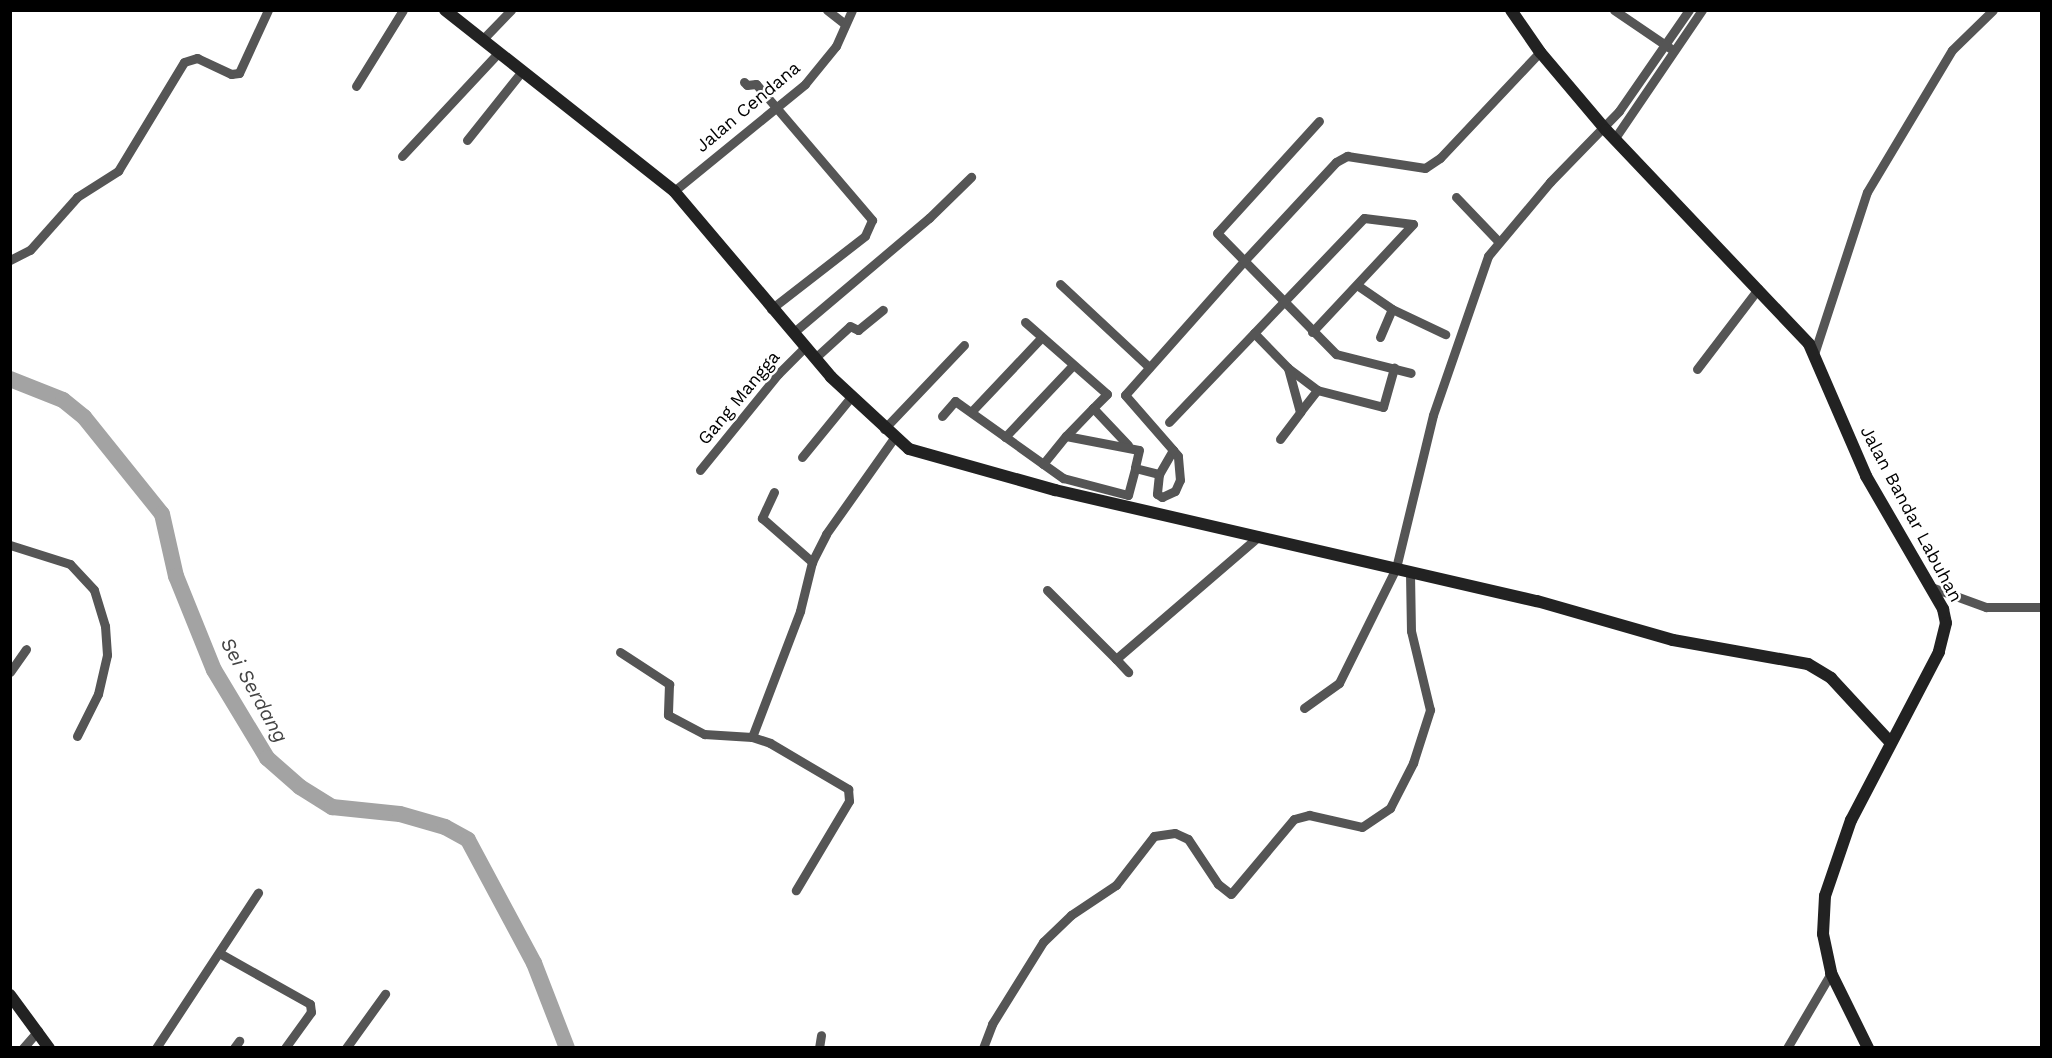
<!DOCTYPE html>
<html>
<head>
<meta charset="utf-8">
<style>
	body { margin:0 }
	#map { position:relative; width:2052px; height:1058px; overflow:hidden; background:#fff; font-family:"Work Sans",sans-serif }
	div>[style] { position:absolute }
	.river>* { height:16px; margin:-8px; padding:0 8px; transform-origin:8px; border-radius:8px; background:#a3a3a3 }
	.street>* { height:9px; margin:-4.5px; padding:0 4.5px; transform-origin:4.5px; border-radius:4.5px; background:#555 }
	.secondary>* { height:12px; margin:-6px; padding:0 6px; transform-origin:6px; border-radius:6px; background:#222 }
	span { translate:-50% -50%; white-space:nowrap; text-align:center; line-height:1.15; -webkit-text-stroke:5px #fff; paint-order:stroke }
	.street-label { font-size:18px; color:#000 }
	.water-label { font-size:20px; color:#444; font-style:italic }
	.frame { position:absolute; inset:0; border:12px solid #000; pointer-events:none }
</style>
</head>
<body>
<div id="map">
	<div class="river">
		<i style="left:10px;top:379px;width:57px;rotate:21.6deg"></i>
		<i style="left:63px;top:400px;width:27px;rotate:39deg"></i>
		<i style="left:84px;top:417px;width:124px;rotate:51.2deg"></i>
		<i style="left:162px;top:514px;width:64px;rotate:77.3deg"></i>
		<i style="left:176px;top:576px;width:101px;rotate:68deg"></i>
		<i style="left:214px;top:670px;width:103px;rotate:58.9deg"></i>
		<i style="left:267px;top:758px;width:44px;rotate:41.3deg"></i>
		<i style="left:300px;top:787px;width:38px;rotate:32deg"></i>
		<i style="left:332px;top:807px;width:68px;rotate:5.9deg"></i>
		<i style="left:400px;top:814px;width:47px;rotate:16.1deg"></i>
		<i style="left:445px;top:827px;width:26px;rotate:29deg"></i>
		<i style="left:468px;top:840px;width:140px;rotate:61.8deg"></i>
		<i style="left:534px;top:963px;width:91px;rotate:68.8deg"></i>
	</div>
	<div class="street">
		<i style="left:827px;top:10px;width:23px;rotate:38deg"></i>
		<i style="left:1614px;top:10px;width:68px;rotate:34.2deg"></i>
		<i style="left:482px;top:40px;width:42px;rotate:-46deg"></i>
		<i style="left:744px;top:82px;width:4px;rotate:45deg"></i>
		<i style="left:747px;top:85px;width:9px;rotate:-6deg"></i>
		<i style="left:756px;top:84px;width:179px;rotate:49.5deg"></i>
		<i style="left:872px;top:220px;width:17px;rotate:114deg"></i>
		<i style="left:865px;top:236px;width:119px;rotate:142.2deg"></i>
		<i style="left:356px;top:86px;width:89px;rotate:-58.3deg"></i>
		<i style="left:1319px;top:121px;width:151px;rotate:132.3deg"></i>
		<i style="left:1217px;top:233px;width:170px;rotate:45.5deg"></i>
		<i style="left:1336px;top:354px;width:77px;rotate:14.2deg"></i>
		<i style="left:1615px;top:138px;width:155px;rotate:-55.8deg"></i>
		<i style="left:467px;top:140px;width:88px;rotate:-51.4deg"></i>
		<i style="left:402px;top:156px;width:141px;rotate:-47deg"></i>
		<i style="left:674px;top:191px;width:169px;rotate:-39.2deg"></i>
		<i style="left:805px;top:84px;width:49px;rotate:-50.8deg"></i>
		<i style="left:836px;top:46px;width:39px;rotate:-66deg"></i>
		<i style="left:1456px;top:197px;width:61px;rotate:46.3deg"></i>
		<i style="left:10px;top:260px;width:22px;rotate:-27deg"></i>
		<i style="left:30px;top:250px;width:71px;rotate:-48.4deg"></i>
		<i style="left:77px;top:197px;width:49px;rotate:-32.4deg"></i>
		<i style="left:118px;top:171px;width:127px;rotate:-58.8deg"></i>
		<i style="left:184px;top:62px;width:14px;rotate:-17deg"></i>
		<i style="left:197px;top:58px;width:38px;rotate:25deg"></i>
		<i style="left:231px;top:74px;width:8px;rotate:-7deg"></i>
		<i style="left:239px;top:73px;width:69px;rotate:-65.3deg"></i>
		<i style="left:1060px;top:284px;width:122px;rotate:43deg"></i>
		<i style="left:1357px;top:285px;width:42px;rotate:34.4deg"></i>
		<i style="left:1392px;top:309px;width:59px;rotate:25.3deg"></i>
		<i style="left:1025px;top:322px;width:109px;rotate:41.3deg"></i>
		<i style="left:1107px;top:394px;width:20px;rotate:135deg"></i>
		<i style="left:794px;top:332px;width:177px;rotate:-40.2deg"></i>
		<i style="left:929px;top:218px;width:59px;rotate:-44.3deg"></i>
		<i style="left:1312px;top:332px;width:148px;rotate:-46.9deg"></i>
		<i style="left:1254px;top:333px;width:49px;rotate:45.8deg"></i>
		<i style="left:1288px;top:368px;width:36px;rotate:37deg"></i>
		<i style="left:1317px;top:390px;width:68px;rotate:14.4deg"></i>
		<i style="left:1383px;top:407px;width:41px;rotate:-74.2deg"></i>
		<i style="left:1380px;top:337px;width:30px;rotate:-67deg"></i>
		<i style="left:1814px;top:354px;width:170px;rotate:-71.9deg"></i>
		<i style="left:1867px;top:192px;width:165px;rotate:-59.1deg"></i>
		<i style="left:1952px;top:50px;width:57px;rotate:-44.3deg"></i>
		<i style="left:815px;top:358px;width:47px;rotate:-42.4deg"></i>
		<i style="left:850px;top:326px;width:9px;rotate:27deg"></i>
		<i style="left:858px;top:330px;width:32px;rotate:-39deg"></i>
		<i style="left:1697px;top:369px;width:101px;rotate:-52.7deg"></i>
		<i style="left:971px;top:412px;width:102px;rotate:-46.6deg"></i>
		<i style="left:1300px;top:412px;width:28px;rotate:-52deg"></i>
		<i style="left:942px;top:416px;width:20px;rotate:-49deg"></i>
		<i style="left:955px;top:401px;width:133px;rotate:35.5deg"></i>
		<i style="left:1063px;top:478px;width:67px;rotate:14.7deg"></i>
		<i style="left:1128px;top:495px;width:28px;rotate:-75deg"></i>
		<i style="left:1135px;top:468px;width:25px;rotate:14deg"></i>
		<i style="left:1169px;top:422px;width:282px;rotate:-46.3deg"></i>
		<i style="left:1364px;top:218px;width:49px;rotate:7deg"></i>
		<i style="left:884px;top:429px;width:116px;rotate:-46.4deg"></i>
		<i style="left:1066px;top:436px;width:39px;rotate:-46deg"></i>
		<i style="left:1093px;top:408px;width:51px;rotate:46.6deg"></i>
		<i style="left:1005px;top:437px;width:99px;rotate:-46.6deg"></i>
		<i style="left:1280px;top:439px;width:34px;rotate:-53deg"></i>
		<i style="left:1300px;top:412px;width:46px;rotate:-105.3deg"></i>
		<i style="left:1173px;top:450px;width:28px;rotate:120deg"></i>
		<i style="left:1159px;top:474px;width:20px;rotate:96deg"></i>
		<i style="left:1157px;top:494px;width:6px;rotate:31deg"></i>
		<i style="left:1162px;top:497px;width:14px;rotate:-25deg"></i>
		<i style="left:1175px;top:491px;width:12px;rotate:-66deg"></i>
		<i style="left:1180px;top:480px;width:24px;rotate:-95deg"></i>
		<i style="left:1178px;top:456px;width:8px;rotate:-130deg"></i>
		<i style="left:1173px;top:450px;width:73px;rotate:-131.1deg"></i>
		<i style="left:1125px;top:395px;width:179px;rotate:-48.4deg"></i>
		<i style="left:1244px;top:261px;width:135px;rotate:-47.1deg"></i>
		<i style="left:1336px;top:162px;width:13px;rotate:-29deg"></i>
		<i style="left:1347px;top:156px;width:79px;rotate:8.7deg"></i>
		<i style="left:1425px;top:168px;width:18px;rotate:-34deg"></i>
		<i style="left:1440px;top:158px;width:146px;rotate:-46.7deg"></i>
		<i style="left:802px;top:457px;width:77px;rotate:-50.8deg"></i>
		<i style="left:1043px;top:464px;width:36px;rotate:-51deg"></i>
		<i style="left:1066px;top:436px;width:74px;rotate:10.9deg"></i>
		<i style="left:1139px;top:450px;width:18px;rotate:103deg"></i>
		<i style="left:700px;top:470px;width:124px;rotate:-50.9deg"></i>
		<i style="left:778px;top:374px;width:38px;rotate:-45deg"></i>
		<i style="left:774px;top:492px;width:29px;rotate:115deg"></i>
		<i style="left:762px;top:518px;width:67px;rotate:41.3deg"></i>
		<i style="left:10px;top:545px;width:63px;rotate:17.6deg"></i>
		<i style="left:70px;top:564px;width:35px;rotate:47deg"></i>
		<i style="left:94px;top:590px;width:38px;rotate:73deg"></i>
		<i style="left:105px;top:626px;width:29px;rotate:86deg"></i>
		<i style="left:107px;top:655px;width:40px;rotate:103deg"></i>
		<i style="left:98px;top:694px;width:47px;rotate:116.6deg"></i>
		<i style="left:1931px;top:587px;width:59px;rotate:20deg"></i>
		<i style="left:1986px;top:607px;width:56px"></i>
		<i style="left:1047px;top:590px;width:98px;rotate:45deg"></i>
		<i style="left:1116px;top:659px;width:189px;rotate:-40.7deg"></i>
		<i style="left:620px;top:652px;width:59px;rotate:33.1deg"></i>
		<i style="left:669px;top:684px;width:31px;rotate:92deg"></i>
		<i style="left:668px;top:715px;width:41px;rotate:27.8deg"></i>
		<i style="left:704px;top:734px;width:48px;rotate:3.6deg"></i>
		<i style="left:752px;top:737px;width:19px;rotate:18deg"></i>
		<i style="left:770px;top:743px;width:91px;rotate:30.5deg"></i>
		<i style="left:848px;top:789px;width:12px;rotate:85deg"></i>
		<i style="left:849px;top:801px;width:104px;rotate:120.8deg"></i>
		<i style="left:1116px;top:659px;width:18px;rotate:47deg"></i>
		<i style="left:10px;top:672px;width:28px;rotate:-55deg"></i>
		<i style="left:1304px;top:708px;width:43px;rotate:-35.5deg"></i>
		<i style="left:1339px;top:683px;width:128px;rotate:-63.6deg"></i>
		<i style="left:1396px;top:568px;width:157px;rotate:-76.4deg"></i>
		<i style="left:1433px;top:415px;width:168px;rotate:-70.9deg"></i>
		<i style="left:1488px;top:256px;width:97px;rotate:-50deg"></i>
		<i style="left:1550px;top:182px;width:99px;rotate:-45.8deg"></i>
		<i style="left:1619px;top:111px;width:123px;rotate:-55.3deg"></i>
		<i style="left:752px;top:737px;width:135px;rotate:-69.1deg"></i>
		<i style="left:800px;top:611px;width:50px;rotate:-76.2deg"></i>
		<i style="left:812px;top:562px;width:31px;rotate:-63deg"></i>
		<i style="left:826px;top:534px;width:118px;rotate:-54.7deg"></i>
		<i style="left:221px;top:954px;width:102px;rotate:29.3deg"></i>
		<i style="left:310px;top:1004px;width:8px;rotate:83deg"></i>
		<i style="left:311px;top:1012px;width:44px;rotate:125.8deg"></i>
		<i style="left:23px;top:1048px;width:23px;rotate:-49deg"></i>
		<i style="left:156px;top:1048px;width:186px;rotate:-56.7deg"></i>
		<i style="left:234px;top:1048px;width:9px;rotate:-54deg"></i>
		<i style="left:346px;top:1048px;width:67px;rotate:-54.2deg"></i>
		<i style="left:819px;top:1048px;width:13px;rotate:-81deg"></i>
		<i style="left:983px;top:1048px;width:26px;rotate:-69deg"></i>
		<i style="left:992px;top:1024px;width:97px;rotate:-58.1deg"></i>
		<i style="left:1043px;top:942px;width:39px;rotate:-44deg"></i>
		<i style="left:1071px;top:915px;width:54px;rotate:-33.7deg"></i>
		<i style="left:1116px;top:885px;width:62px;rotate:-52.2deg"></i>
		<i style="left:1154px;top:836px;width:21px;rotate:-8deg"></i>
		<i style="left:1175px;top:833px;width:14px;rotate:25deg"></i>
		<i style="left:1188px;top:839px;width:54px;rotate:56.3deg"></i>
		<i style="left:1218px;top:884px;width:16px;rotate:38deg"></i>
		<i style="left:1231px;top:894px;width:98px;rotate:-50deg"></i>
		<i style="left:1294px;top:819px;width:16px;rotate:-15deg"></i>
		<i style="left:1309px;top:815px;width:54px;rotate:12.8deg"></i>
		<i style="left:1362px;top:827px;width:34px;rotate:-34deg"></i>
		<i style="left:1390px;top:808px;width:51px;rotate:-62.9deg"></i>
		<i style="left:1413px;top:763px;width:56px;rotate:-72.2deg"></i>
		<i style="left:1430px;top:710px;width:81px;rotate:-103.5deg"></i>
		<i style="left:1411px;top:631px;width:58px;rotate:-91deg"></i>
		<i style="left:1787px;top:1048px;width:87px;rotate:-59.6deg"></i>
	</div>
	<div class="secondary">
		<i style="left:445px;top:10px;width:292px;rotate:38.3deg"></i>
		<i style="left:674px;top:191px;width:243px;rotate:49.8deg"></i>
		<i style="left:831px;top:377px;width:106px;rotate:42.7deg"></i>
		<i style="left:909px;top:449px;width:152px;rotate:15.7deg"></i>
		<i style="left:1055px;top:490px;width:495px;rotate:13deg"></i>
		<i style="left:1537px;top:601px;width:141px;rotate:16deg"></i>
		<i style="left:1673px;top:640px;width:137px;rotate:10.1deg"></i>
		<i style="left:1808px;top:664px;width:27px;rotate:31deg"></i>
		<i style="left:1831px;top:678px;width:87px;rotate:47.3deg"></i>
		<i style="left:1511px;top:10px;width:51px;rotate:55.4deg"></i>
		<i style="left:1540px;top:52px;width:102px;rotate:49.8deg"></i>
		<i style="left:1606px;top:130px;width:295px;rotate:46.5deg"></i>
		<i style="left:1809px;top:344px;width:144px;rotate:66.6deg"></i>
		<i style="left:1866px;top:476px;width:154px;rotate:59.9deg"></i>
		<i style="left:1943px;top:609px;width:14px;rotate:78deg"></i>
		<i style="left:1946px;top:623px;width:30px;rotate:104deg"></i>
		<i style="left:1939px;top:652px;width:190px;rotate:117.6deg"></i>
		<i style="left:1851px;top:820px;width:80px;rotate:108.9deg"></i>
		<i style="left:1825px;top:896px;width:38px;rotate:93deg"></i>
		<i style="left:1823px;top:934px;width:40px;rotate:78deg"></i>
		<i style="left:1831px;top:973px;width:84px;rotate:63.7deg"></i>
		<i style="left:10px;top:995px;width:66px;rotate:53.7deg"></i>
	</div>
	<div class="street-label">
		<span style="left:748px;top:107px;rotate:-40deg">Jalan Cendana</span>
		<span style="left:739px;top:398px;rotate:-50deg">Gang Mangga</span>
		<span style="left:1911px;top:514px;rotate:62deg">Jalan Bandar Labuhan</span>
	</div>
	<div class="water-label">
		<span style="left:254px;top:690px;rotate:61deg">Sei Serdang</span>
	</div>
	<div class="frame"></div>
</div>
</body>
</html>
